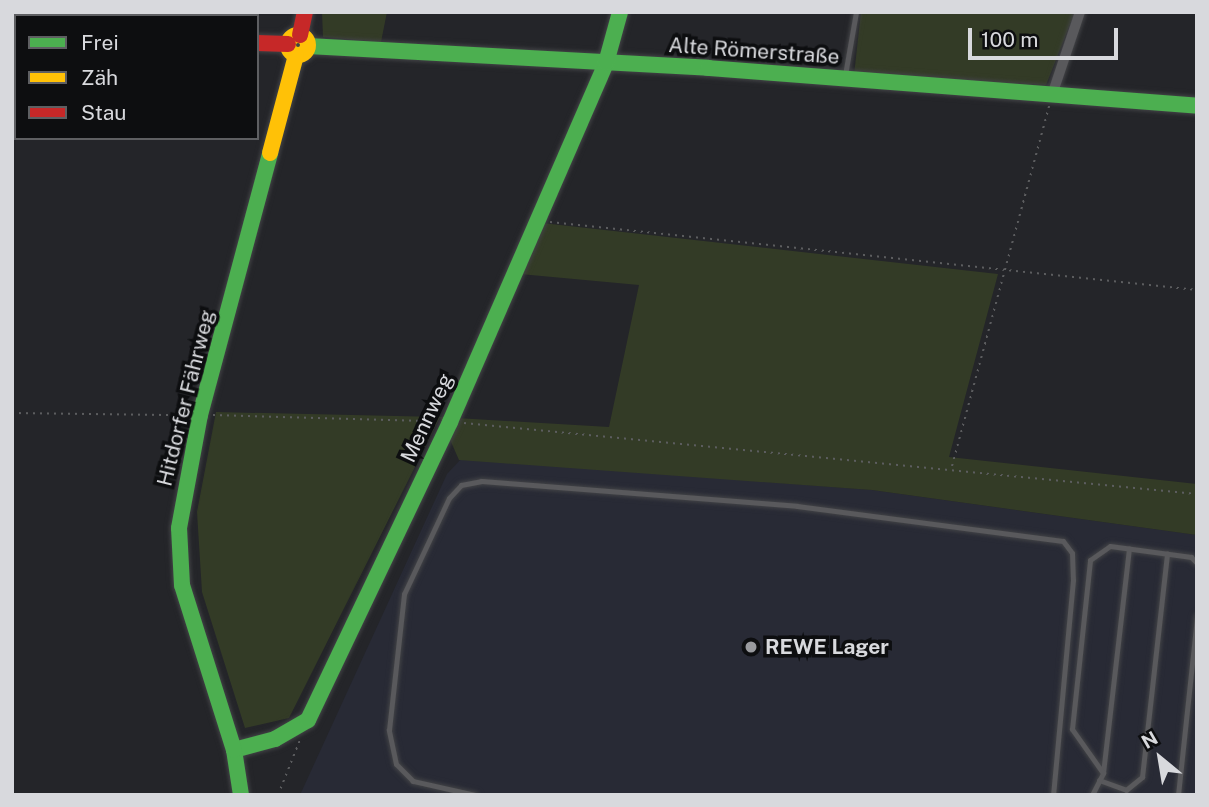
<!DOCTYPE html>
<html>
<head>
<meta charset="utf-8">
<style>
	body { margin:0 }
	#map { position:relative; width:1209px; height:807px; overflow:hidden; background:#242529; font-family:"Public Sans",sans-serif }
	div>[style] { position:absolute }
	.built>* { inset:0; background:#282a35 }
	.green>* { inset:0; background:#333b26 }
	.path>* { height:2px; margin-top:-1px; transform-origin:0; background:repeating-linear-gradient(90deg,#5c5d5f 0 2px,transparent 0 7px) }
	.roads { filter:drop-shadow(0 0 2px #424346) drop-shadow(0 0 2px #424346) }
	.lane>* { height:5px; margin:-2.5px; padding:0 2.5px; transform-origin:2.5px; border-radius:2.5px; background:#59595c }
	.street>* { height:10px; margin:-5px; padding:0 5px; transform-origin:5px; border-radius:5px; background:#59595c }
	.fast>* { height:16px; margin:-8px; padding:0 8px; transform-origin:8px; border-radius:8px; background:#4caf50 }
	.slow>* { height:16px; margin:-8px; padding:0 8px; transform-origin:8px; border-radius:8px; background:#ffc107 }
	.slow>.ring { margin:-8px; padding:0; box-sizing:content-box; background:none; border:16px solid #ffc107; border-radius:50% }
	.jam>* { height:16px; margin:-8px; padding:0 8px; transform-origin:8px; border-radius:8px; background:#c62828 }
	.dots>* { width:19px; height:19px; translate:-50% -50%; box-sizing:border-box; border:4px solid #0d0e10; border-radius:50% }
	span { translate:-50% -50%; white-space:nowrap; text-align:center; line-height:1.15; -webkit-text-stroke:7px #0d0e10; paint-order:stroke }
	.street-label { font-size:21px; color:#d8d9dd }
	.poi-label { font-size:21px; color:#d8d9dd; font-weight:700 }
	.left { translate:0 -50%; text-align:left }
	.frame { position:absolute; inset:0; border:14px solid #d8d9dd; pointer-events:none }
	.legend { position:absolute; left:14px; top:14px; width:245px; height:126px; box-sizing:border-box; background:#0d0e10; border:2px solid #5e5f62; margin:0; padding:9px 12px; list-style:none; font-size:21px; color:#d8d9dd }
	.legend li { display:flex; align-items:center; gap:14px; height:35px }
	.legend b { width:35px; border:2px solid #5e5f62 }
	.north { position:absolute; left:1125px; top:723px; width:70px; height:70px; -webkit-text-stroke:5px #0d0e10; paint-order:stroke; rotate:330deg; font-size:19px; font-weight:700; line-height:28px; text-align:center; color:#d8d9dd }
	.north::after { content:''; display:block; margin:auto; width:24px; height:32px; background:#d8d9dd; clip-path:polygon(50% 0,100% 100%,50% 72%,0 100%) }
	.scale { position:absolute; left:968px; top:28px; width:150px; height:32px; box-sizing:border-box; border:4px solid #d8d9dd; border-top:0; padding-left:9px; font-size:21px; line-height:24px; white-space:nowrap; color:#d8d9dd; -webkit-text-stroke:5px #0d0e10; paint-order:stroke }
</style>
</head>
<body>
<div id="map">
	<div class="built">
		<i style="clip-path:polygon(462px 458px,872px 490px,1197px 535px,1197px 795px,300px 795px,447px 474px)"></i>
	</div>
	<div class="green">
		<i style="clip-path:polygon(322px 12px,387px 12px,381px 42px,323px 37px)"></i>
		<i style="clip-path:polygon(861px 12px,1075px 12px,1046px 85px,854px 75px)"></i>
		<i style="clip-path:polygon(542px 223px,998px 274px,949px 457px,1197px 484px,1197px 535px,872px 490px,459px 460px,440px 417px,289px 718px,245px 728px,202px 592px,197px 512px,216px 412px,440px 417px,609px 427px,639px 285px,520px 274px)"></i>
	</div>
	<div class="path">
		<i style="left:550px;top:222px;width:651px;rotate:6deg"></i>
		<i style="left:12px;top:413px;width:174px;rotate:0.7deg"></i>
		<i style="left:213px;top:415px;width:221px;rotate:1.6deg"></i>
		<i style="left:464px;top:423px;width:736px;rotate:5.53deg"></i>
		<i style="left:952px;top:466px;width:373px;rotate:-74.9deg"></i>
		<i style="left:278px;top:795px;width:59px;rotate:-68.2deg"></i>
	</div>
	<div class="roads">
		<div class="lane">
			<i style="left:845px;top:75px;width:64px;rotate:-80.1deg"></i>
			<i style="left:1103px;top:773px;width:226px;rotate:-83.4deg"></i>
			<i style="left:1099px;top:780px;width:29px;rotate:20deg"></i>
			<i style="left:1126px;top:790px;width:21px;rotate:-39deg"></i>
			<i style="left:1142px;top:777px;width:225px;rotate:-83.6deg"></i>
			<i style="left:475px;top:795px;width:64px;rotate:-167.3deg"></i>
			<i style="left:413px;top:781px;width:24px;rotate:-135deg"></i>
			<i style="left:396px;top:764px;width:35px;rotate:-102deg"></i>
			<i style="left:389px;top:730px;width:137px;rotate:-83.7deg"></i>
			<i style="left:404px;top:594px;width:106px;rotate:-64.9deg"></i>
			<i style="left:449px;top:498px;width:18px;rotate:-47deg"></i>
			<i style="left:461px;top:485px;width:20px;rotate:-11deg"></i>
			<i style="left:481px;top:481px;width:317px;rotate:4.5deg"></i>
			<i style="left:797px;top:506px;width:268px;rotate:7.5deg"></i>
			<i style="left:1063px;top:541px;width:15px;rotate:53deg"></i>
			<i style="left:1072px;top:553px;width:27px;rotate:88deg"></i>
			<i style="left:1073px;top:580px;width:216px;rotate:95.3deg"></i>
			<i style="left:1092px;top:795px;width:25px;rotate:-63deg"></i>
			<i style="left:1103px;top:773px;width:54px;rotate:-125.2deg"></i>
			<i style="left:1072px;top:729px;width:170px;rotate:-83.9deg"></i>
			<i style="left:1090px;top:560px;width:24px;rotate:-35deg"></i>
			<i style="left:1110px;top:546px;width:82px;rotate:7.7deg"></i>
			<i style="left:1191px;top:557px;width:8px;rotate:45deg"></i>
			<i style="left:1178px;top:795px;width:180px;rotate:-83.9deg"></i>
		</div>
		<div class="street">
			<i style="left:1052px;top:95px;width:88px;rotate:-71.4deg"></i>
		</div>
		<div class="fast">
			<i style="left:12px;top:31px;width:4px"></i>
			<i style="left:308px;top:46px;width:401px;rotate:3.1deg"></i>
			<i style="left:708px;top:68px;width:490px;rotate:4.4deg"></i>
			<i style="left:234px;top:750px;width:42px;rotate:-15deg"></i>
			<i style="left:275px;top:739px;width:38px;rotate:-30deg"></i>
			<i style="left:308px;top:720px;width:330px;rotate:-64.5deg"></i>
			<i style="left:450px;top:422px;width:391px;rotate:-66.5deg"></i>
			<i style="left:606px;top:63px;width:53px;rotate:-74.6deg"></i>
			<i style="left:241px;top:795px;width:46px;rotate:-98.8deg"></i>
			<i style="left:234px;top:750px;width:173px;rotate:-107.5deg"></i>
			<i style="left:182px;top:585px;width:57px;rotate:-93deg"></i>
			<i style="left:179px;top:528px;width:115px;rotate:-79.5deg"></i>
			<i style="left:200px;top:415px;width:271px;rotate:-75deg"></i>
		</div>
		<div class="slow">
			<i class="ring" style="left:288px;top:35px;width:4px;height:4px"></i>
			<i style="left:270px;top:153px;width:101px;rotate:-75.1deg"></i>
		</div>
		<div class="jam">
			<i style="left:300px;top:35px;width:24px;rotate:-78deg"></i>
			<i style="left:257px;top:43px;width:31px;rotate:2deg"></i>
		</div>
	</div>
	<div class="dots">
		<i style="left:751px;top:647px;background:#999a9e"></i>
	</div>
	<div class="street-label">
		<span style="left:754px;top:51px;rotate:4deg">Alte Römerstraße</span>
		<span style="left:186px;top:398px;rotate:-76deg">Hitdorfer Fährweg</span>
		<span style="left:427px;top:418px;rotate:-65deg">Mennweg</span>
	</div>
	<div class="poi-label">
		<span class="left" style="left:765px;top:647px">REWE Lager</span>
	</div>
	<div class="frame"></div>
	<ul class="legend">
	<li><b style="height:9px;background:#4caf50"></b>Frei</li>
	<li><b style="height:9px;background:#ffc107"></b>Zäh</li>
	<li><b style="height:9px;background:#c62828"></b>Stau</li>
	</ul>
	<div class="north">N</div>
	<div class="scale">100 m</div>
</div>
</body>
</html>
